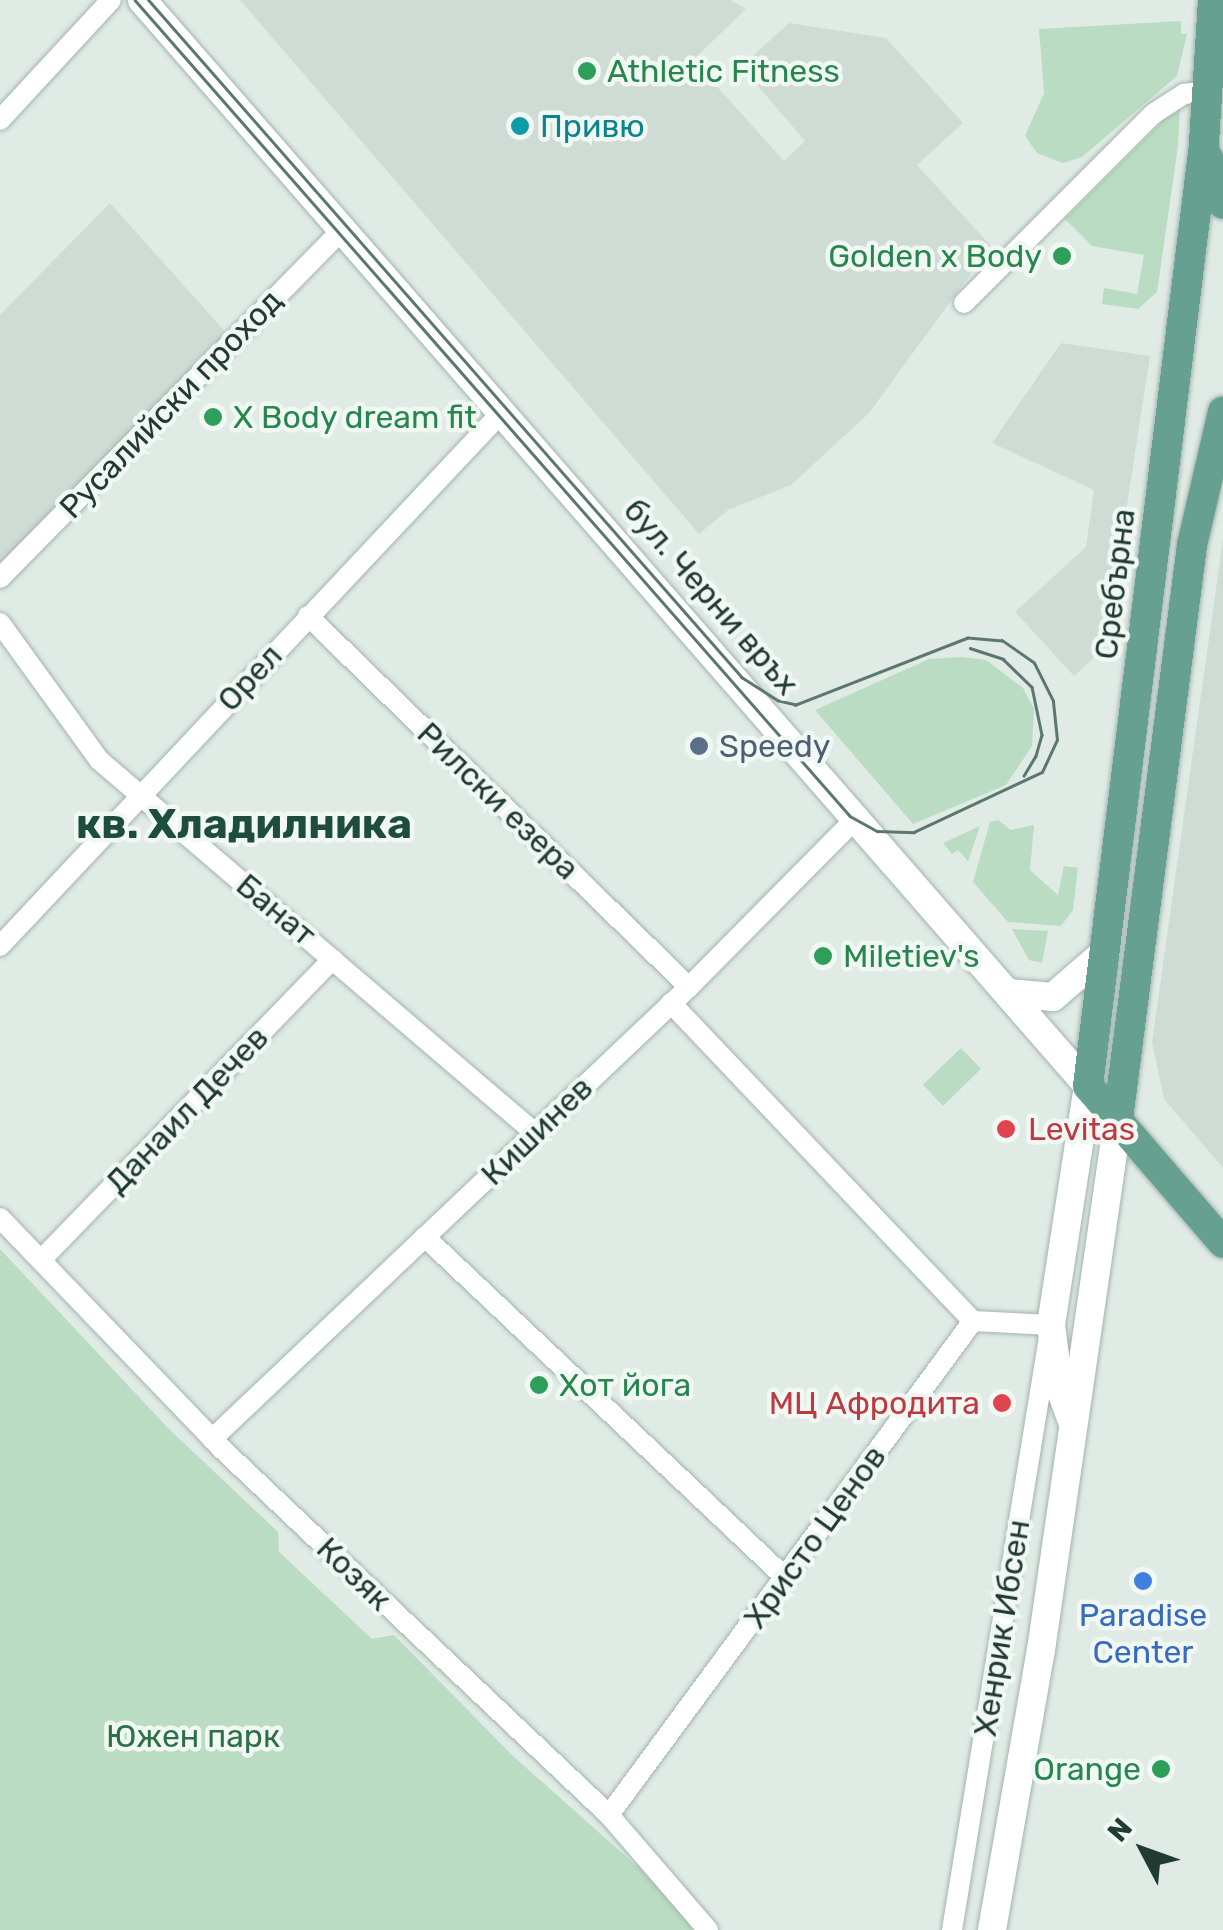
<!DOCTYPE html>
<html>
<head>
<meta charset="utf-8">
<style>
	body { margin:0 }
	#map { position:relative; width:1223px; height:1930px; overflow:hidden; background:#e0ebe6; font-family:Rubik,sans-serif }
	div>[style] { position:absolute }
	.built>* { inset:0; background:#cfdbd5 }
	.green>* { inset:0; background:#b9dcc2; transform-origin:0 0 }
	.roads { filter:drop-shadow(0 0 2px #a3b3ad) drop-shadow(0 0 2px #a3b3ad) }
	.minor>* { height:20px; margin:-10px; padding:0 10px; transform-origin:10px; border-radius:10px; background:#fff }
	.secondary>* { height:28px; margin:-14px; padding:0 14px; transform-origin:14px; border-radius:14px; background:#fff }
	.primary>* { height:30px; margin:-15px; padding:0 15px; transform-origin:15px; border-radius:15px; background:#65a090 }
	.tram>* { height:2.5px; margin:-1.25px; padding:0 1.25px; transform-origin:1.25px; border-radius:1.25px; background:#5c776f }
	.dots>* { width:28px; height:28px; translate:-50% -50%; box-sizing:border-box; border:5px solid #f1f8f4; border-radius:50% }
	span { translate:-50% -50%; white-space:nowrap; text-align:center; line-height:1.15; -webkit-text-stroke:9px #f1f8f4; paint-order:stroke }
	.leisure-label { font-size:32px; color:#27864d }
	.left { translate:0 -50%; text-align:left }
	.right { translate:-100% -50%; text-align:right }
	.culture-label { font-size:32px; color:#0d838f }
	.street-label { font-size:32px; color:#213b34 }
	.service-label { font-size:32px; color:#4e5e75 }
	.health-label { font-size:32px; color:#be3a42 }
	.shop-label { font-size:32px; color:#366cbe }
	.park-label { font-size:32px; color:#2c7146 }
	.district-label { font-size:42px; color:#1e4d40; font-weight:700 }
	.north { position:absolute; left:1093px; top:1800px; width:100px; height:100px; -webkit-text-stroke:8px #f1f8f4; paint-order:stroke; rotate:311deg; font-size:28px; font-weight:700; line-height:40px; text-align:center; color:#213b34 }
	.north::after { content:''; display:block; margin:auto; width:35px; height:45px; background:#213b34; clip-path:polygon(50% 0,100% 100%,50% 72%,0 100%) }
</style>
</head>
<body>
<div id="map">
	<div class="built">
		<i style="clip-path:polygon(240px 0,731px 0,746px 9px,693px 60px,784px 161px,805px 141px,741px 66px,789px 23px,886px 38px,963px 123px,917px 165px,991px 246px,869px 413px,791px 485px,728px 510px,699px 534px)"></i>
		<i style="clip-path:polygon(110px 203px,229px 336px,0 569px,0 315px)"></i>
		<i style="clip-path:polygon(1061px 343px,1150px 356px,1105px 648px,1074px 676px,1015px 612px,1086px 547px,1094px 490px,992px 443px)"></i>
		<i style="clip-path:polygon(1223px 539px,1223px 1168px,1164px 1099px,1152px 1042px)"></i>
	</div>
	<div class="green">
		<i style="clip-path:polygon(1181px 21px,1181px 34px,1187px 34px,1177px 76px,1082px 157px,1063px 163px,1037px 153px,1025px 136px,1044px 93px,1039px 29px)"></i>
		<i style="clip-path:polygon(1180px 104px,1178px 146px,1157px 292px,1138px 309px,1102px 304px,1104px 288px,1137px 294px,1144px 255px,1092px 246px,1065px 219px)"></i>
		<i style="clip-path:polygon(962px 657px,986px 660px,1023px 688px,1034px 709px,1032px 746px,1006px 785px,913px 824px,815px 710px,929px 659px)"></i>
		<i style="clip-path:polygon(998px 820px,1011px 830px,1034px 825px,1030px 870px,1058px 895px,1064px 866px,1078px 868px,1073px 910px,1061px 926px,1008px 922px,973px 882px,990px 822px)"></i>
		<i style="clip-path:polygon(980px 826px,968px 861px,958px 850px,952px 854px,943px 843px)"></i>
		<i style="clip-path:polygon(1012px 929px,1048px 931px,1042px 963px,1029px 960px)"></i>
		<i style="left:961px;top:1048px;width:29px;height:53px;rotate:46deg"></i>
		<i style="clip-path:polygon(0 1249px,169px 1429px,278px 1532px,279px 1552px,372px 1639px,394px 1635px,513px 1756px,658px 1885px,693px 1930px,0 1930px)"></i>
	</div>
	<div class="roads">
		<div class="minor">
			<i style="left:0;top:120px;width:163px;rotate:-47.2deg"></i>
			<i style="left:964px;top:303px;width:267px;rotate:-45deg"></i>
			<i style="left:1153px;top:114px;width:37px;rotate:-33deg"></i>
			<i style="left:1184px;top:94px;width:24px;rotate:-7deg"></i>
			<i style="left:0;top:578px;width:488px;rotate:-45.5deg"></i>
			<i style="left:308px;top:616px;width:532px;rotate:44.24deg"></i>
			<i style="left:0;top:623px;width:169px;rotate:54.1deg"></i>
			<i style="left:99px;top:760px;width:574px;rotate:40.55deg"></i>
			<i style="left:0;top:946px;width:733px;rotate:-46.77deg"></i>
			<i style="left:671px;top:1003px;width:439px;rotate:46.5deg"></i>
			<i style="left:0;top:1218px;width:319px;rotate:46.1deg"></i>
			<i style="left:221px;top:1448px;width:534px;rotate:43.41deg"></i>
			<i style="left:609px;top:1815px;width:152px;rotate:49.3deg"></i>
			<i style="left:425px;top:1237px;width:496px;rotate:43.4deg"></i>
			<i style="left:41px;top:1260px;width:419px;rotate:-45.9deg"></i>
			<i style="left:212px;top:1439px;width:657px;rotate:-43.46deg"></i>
			<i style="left:689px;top:987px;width:239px;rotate:-45.3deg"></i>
			<i style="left:609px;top:1815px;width:614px;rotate:-53.62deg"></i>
			<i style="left:952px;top:1930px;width:613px;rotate:-80.71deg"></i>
			<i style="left:1051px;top:1325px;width:78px;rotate:-177.1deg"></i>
		</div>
		<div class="secondary">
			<i style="left:142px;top:0;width:1440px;rotate:48.94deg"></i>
			<i style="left:1088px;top:1086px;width:242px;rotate:98.8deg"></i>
			<i style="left:1051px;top:1325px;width:62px;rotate:82.5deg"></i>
			<i style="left:1059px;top:1386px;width:40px;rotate:69.8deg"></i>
			<i style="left:1009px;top:993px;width:44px;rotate:5.2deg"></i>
			<i style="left:1053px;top:997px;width:69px;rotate:-40.9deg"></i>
			<i style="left:992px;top:1930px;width:284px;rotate:-80.1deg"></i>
			<i style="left:1041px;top:1650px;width:537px;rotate:-81.75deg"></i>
		</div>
		<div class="primary">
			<i style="left:1213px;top:0;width:145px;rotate:93.6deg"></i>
			<i style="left:1204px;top:145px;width:948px;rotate:97.03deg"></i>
			<i style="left:1088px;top:1086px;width:207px;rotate:49.3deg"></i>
			<i style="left:1208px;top:158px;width:48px;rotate:71.9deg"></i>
			<i style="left:1118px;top:1119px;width:579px;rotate:-82.65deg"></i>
			<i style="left:1192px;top:545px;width:137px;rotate:-76.9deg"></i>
		</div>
	</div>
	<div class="tram">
		<i style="left:135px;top:0;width:1085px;rotate:48.77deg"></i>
		<i style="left:850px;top:816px;width:31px;rotate:29deg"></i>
		<i style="left:877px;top:831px;width:37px;rotate:2deg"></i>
		<i style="left:914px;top:832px;width:141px;rotate:-25.1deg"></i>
		<i style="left:1042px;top:772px;width:35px;rotate:-65deg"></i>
		<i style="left:1057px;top:740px;width:39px;rotate:-96deg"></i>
		<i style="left:1053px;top:701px;width:42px;rotate:-116.6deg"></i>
		<i style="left:1034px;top:663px;width:39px;rotate:-145deg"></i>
		<i style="left:1002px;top:641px;width:34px;rotate:-175deg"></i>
		<i style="left:968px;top:638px;width:185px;rotate:158.7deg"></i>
		<i style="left:796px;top:705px;width:18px;rotate:-167deg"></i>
		<i style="left:778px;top:701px;width:43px;rotate:-147.4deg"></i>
		<i style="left:742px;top:678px;width:901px;rotate:-131.22deg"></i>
		<i style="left:970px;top:648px;width:35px;rotate:18deg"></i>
		<i style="left:1003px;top:659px;width:40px;rotate:44deg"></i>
		<i style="left:1032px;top:687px;width:49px;rotate:78.2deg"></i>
		<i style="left:1042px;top:735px;width:22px;rotate:106deg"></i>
		<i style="left:1036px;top:756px;width:23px;rotate:121deg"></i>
	</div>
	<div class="dots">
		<i style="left:587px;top:71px;background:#2e9e5b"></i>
		<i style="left:520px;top:126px;background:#0f9aa8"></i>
		<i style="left:1062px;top:256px;background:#2e9e5b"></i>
		<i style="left:213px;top:417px;background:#2e9e5b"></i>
		<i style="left:699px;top:746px;background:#5c6f8a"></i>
		<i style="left:823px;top:956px;background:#2e9e5b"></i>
		<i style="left:1006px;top:1129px;background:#e0444e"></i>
		<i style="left:539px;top:1385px;background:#2e9e5b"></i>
		<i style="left:1002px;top:1403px;background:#e0444e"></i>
		<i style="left:1143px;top:1581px;background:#3f7fe0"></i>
		<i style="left:1161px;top:1769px;background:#2e9e5b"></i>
	</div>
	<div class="leisure-label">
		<span class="left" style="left:607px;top:71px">Athletic Fitness</span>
		<span class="right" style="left:1042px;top:256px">Golden x Body</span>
		<span class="left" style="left:233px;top:417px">X Body dream fit</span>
		<span class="left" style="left:843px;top:956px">Miletiev's</span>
		<span class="left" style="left:559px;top:1385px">Хот йога</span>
		<span class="right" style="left:1141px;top:1769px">Orange</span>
	</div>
	<div class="culture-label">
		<span class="left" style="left:540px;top:126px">Привю</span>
	</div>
	<div class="street-label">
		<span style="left:171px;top:404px;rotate:-46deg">Русалийски проход</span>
		<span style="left:1115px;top:584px;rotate:-83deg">Сребърна</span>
		<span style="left:711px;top:597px;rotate:49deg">бул. Черни връх</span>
		<span style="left:250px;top:678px;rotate:-47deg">Орел</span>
		<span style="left:498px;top:801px;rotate:44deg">Рилски езера</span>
		<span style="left:276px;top:910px;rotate:40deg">Банат</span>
		<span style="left:187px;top:1110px;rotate:-46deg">Данаил Дечев</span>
		<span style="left:537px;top:1131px;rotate:-44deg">Кишинев</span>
		<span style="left:815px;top:1537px;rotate:-54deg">Христо Ценов</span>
		<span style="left:354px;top:1574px;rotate:44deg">Козяк</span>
		<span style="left:1002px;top:1628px;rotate:-81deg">Хенрик Ибсен</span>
	</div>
	<div class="service-label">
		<span class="left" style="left:719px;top:746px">Speedy</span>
	</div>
	<div class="health-label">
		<span class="left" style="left:1028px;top:1129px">Levitas</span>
		<span class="right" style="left:980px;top:1403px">МЦ Афродита</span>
	</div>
	<div class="shop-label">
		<span style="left:1143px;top:1634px">Paradise<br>Center</span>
	</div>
	<div class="park-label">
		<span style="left:193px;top:1736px">Южен парк</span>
	</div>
	<div class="district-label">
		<span style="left:244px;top:824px">кв. Хладилника</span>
	</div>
	<div class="north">N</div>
</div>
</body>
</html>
